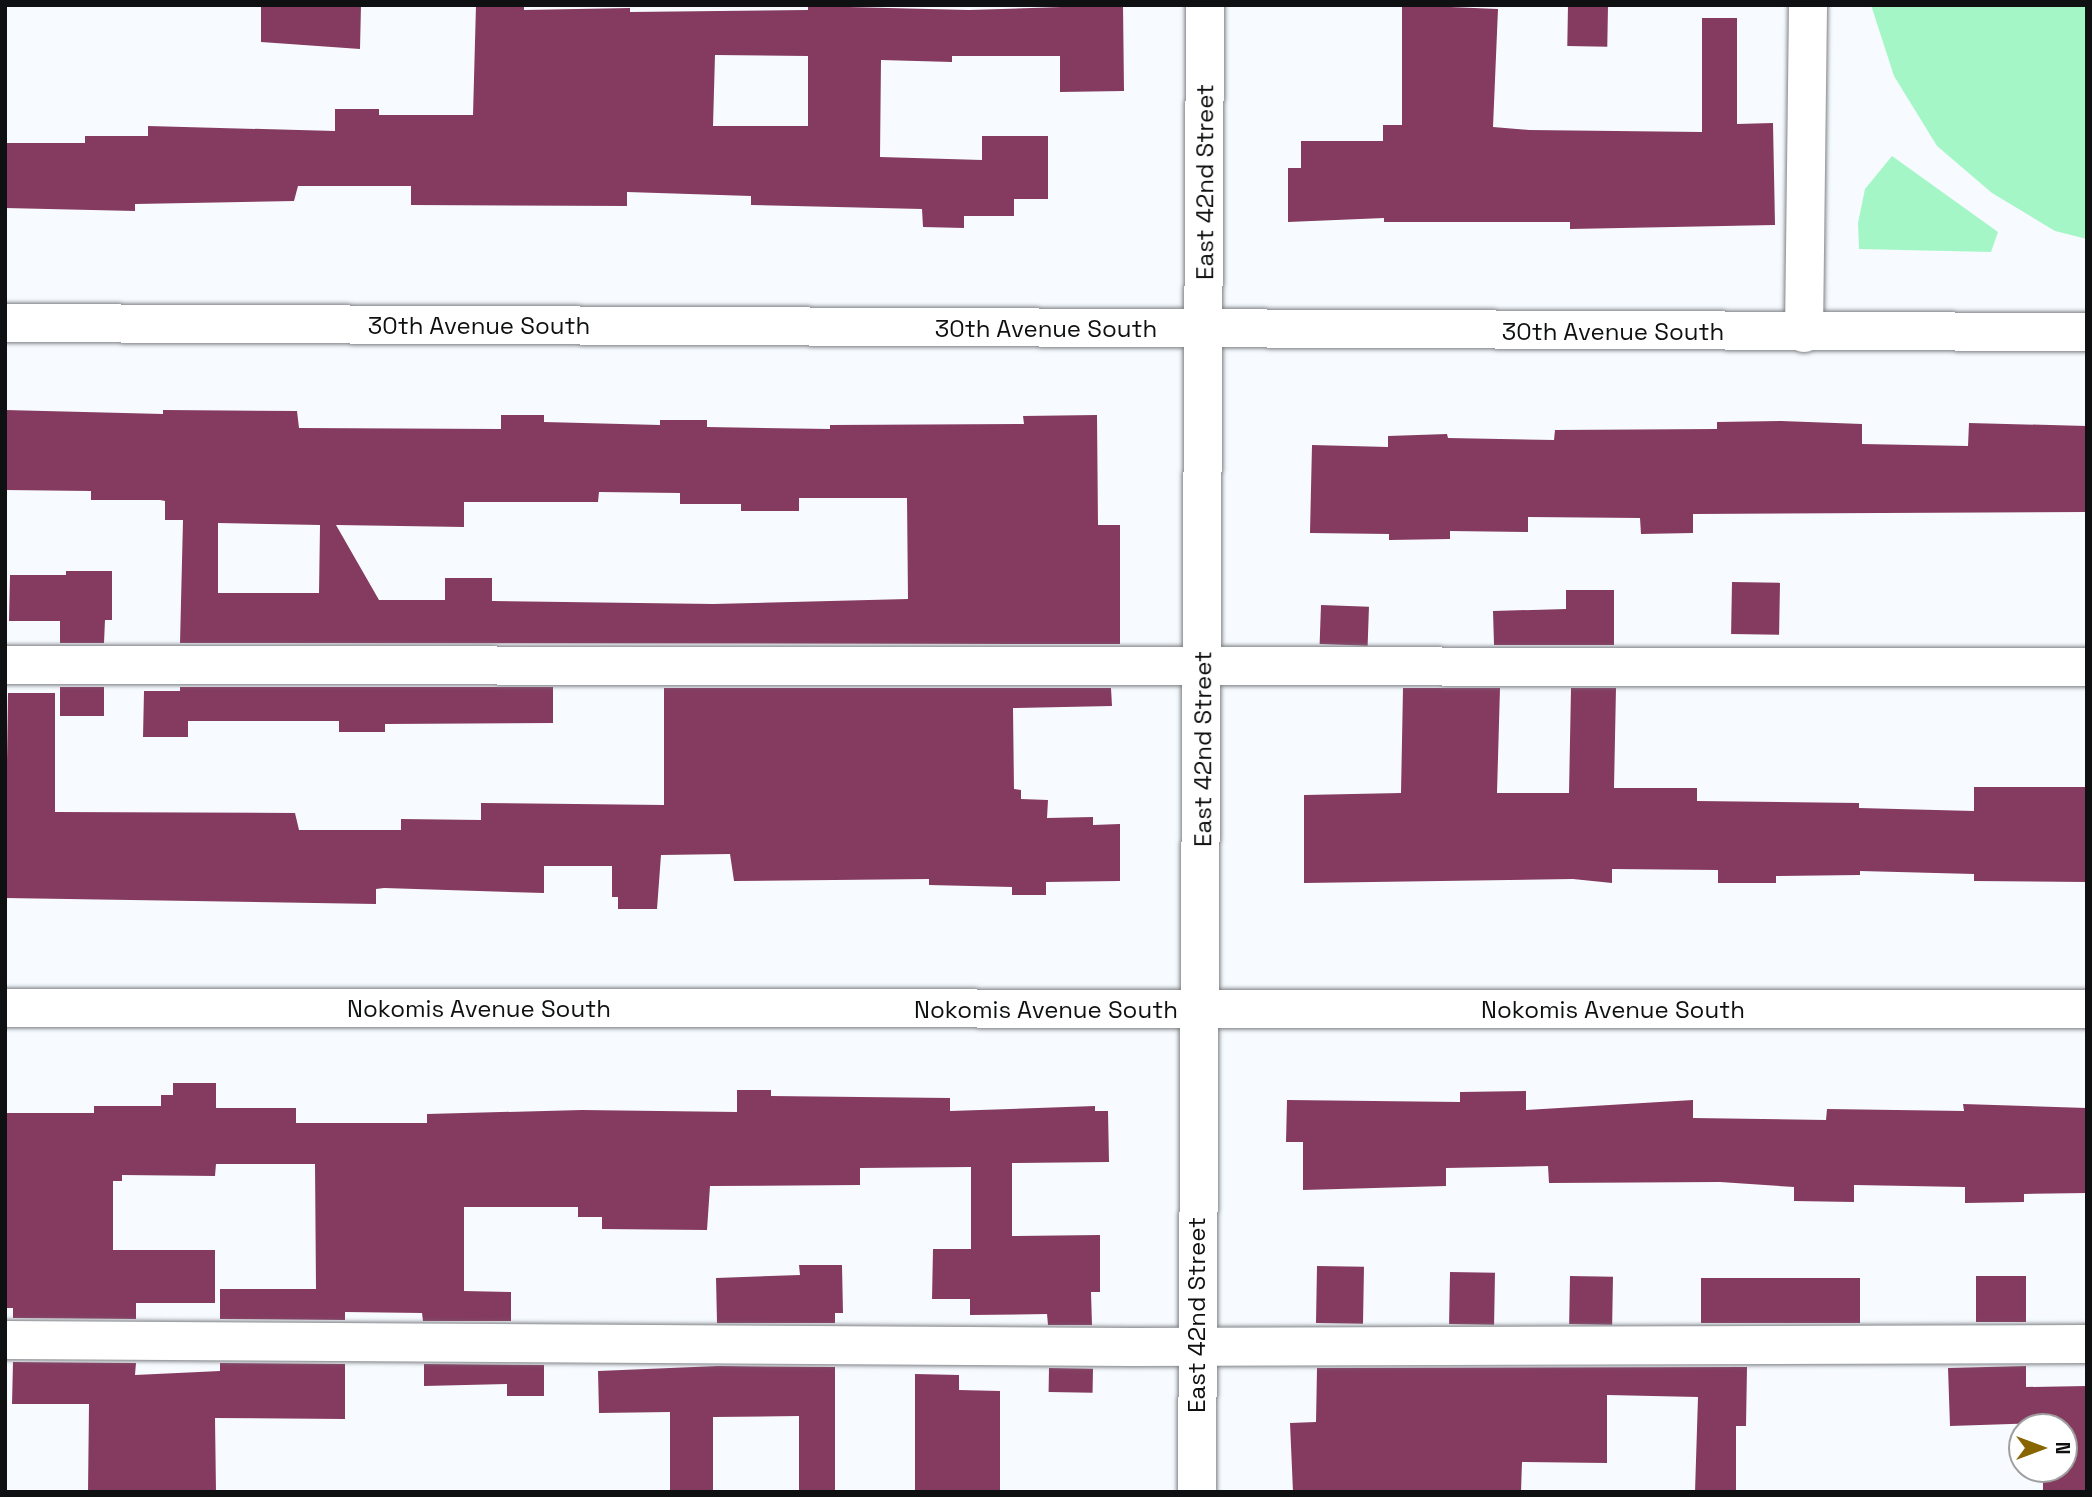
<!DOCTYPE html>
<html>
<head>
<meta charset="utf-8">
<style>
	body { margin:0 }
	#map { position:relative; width:2092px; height:1497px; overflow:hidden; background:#f7fbff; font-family:"Space Grotesk",sans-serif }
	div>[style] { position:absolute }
	.green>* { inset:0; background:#a5f6c6 }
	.building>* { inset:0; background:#853b60; transform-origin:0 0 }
	.roads { filter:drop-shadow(0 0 2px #7e8185) drop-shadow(0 0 2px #7e8185) }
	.minor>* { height:38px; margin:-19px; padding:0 19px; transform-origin:19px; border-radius:19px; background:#fff }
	span { translate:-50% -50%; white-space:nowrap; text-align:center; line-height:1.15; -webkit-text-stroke:7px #fff; paint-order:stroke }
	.street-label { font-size:24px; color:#0f1011 }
	.frame { position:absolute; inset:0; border:7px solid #0f1011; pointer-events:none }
	.north { position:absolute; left:2008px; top:1413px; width:70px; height:70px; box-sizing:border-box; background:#fff; border:2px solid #9f9fa0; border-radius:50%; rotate:90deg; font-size:19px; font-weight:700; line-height:28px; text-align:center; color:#0f1011 }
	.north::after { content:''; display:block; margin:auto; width:24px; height:32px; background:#876501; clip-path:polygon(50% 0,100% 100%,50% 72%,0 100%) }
</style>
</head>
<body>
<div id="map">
	<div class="green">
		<i style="clip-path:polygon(1871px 5px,2087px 5px,2087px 239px,2055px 231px,1992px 193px,1937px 146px,1894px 76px)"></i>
		<i style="clip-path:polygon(1892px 156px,1998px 232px,1991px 252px,1859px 249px,1858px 223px,1865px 189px)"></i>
	</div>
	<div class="building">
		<i style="clip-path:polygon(261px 5px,361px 5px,360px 49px,261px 42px)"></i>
		<i style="clip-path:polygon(evenodd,476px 5px,524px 5px,524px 10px,630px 8px,630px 12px,808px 10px,808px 6px,969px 10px,1123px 5px,1124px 91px,1060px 92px,1060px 56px,952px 56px,952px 62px,881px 60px,880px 157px,982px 160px,982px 136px,1048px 136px,1048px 199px,1014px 199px,1014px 216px,964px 216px,964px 228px,923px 227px,922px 209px,751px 205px,751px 196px,627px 192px,627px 206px,411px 205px,411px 186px,298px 186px,294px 201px,135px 204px,135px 211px,5px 208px,5px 143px,85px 143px,85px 136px,148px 136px,148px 126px,335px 131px,335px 109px,379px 109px,379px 115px,473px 115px,476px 5px,715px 55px,808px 56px,808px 126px,713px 126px,715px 55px)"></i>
		<i style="clip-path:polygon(1402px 5px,1498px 9px,1493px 127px,1529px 130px,1702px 132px,1702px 18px,1737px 18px,1737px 124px,1773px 123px,1775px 225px,1570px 229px,1570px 222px,1384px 222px,1384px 218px,1288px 222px,1288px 168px,1301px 168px,1301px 141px,1383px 141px,1383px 125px,1402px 125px)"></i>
		<i style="left:1568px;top:5px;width:40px;height:41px;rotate:1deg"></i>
		<i style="clip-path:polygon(evenodd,5px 410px,163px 414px,163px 410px,297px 411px,299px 428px,501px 429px,501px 415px,544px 415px,544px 422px,660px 425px,660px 420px,707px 420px,707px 427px,830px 429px,830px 425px,1024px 424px,1023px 416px,1097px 415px,1098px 525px,1120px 525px,1120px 644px,180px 643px,183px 520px,165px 520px,165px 501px,160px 500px,91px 500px,91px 491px,5px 490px,5px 410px,599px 492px,680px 493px,680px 504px,741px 504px,741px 511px,799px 511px,799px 498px,907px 498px,908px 599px,713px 604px,492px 601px,492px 578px,445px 578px,445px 600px,379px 600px,336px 525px,464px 527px,464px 502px,598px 502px,599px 492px,5px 410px,218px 523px,320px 525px,319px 593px,218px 593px,218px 523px)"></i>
		<i style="clip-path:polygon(1781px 421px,1862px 424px,1862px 444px,1968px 446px,1969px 423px,2087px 426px,2087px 512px,1693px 514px,1693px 533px,1641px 534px,1640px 518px,1528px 517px,1528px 532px,1450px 531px,1450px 539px,1389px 540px,1389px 534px,1310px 533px,1312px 445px,1388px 447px,1388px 436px,1447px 434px,1448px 438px,1554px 440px,1555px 430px,1717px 429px,1717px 422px)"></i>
		<i style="clip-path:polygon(66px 571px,112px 571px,112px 620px,105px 620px,104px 643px,60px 643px,60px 621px,9px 621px,10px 575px,66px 575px)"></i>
		<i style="left:1732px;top:582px;width:48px;height:52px;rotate:1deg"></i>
		<i style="clip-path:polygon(1566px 590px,1614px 590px,1614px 645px,1494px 645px,1493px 611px,1566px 609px)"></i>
		<i style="left:1321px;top:605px;width:48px;height:39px;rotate:2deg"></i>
		<i style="left:60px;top:687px;width:44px;height:29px"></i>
		<i style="clip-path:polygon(180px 687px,553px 687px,553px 723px,385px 724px,385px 732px,339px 732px,339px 721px,188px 721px,188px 737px,143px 737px,144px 691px,180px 691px)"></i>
		<i style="clip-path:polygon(664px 688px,1111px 688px,1112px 706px,1013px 708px,1014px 789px,1021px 790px,1021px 799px,1048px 800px,1047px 818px,1093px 817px,1093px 825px,1120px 824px,1120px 881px,1046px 882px,1046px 895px,1012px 895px,1012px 887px,929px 885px,929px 879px,734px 881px,730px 854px,661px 855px,657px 909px,618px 909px,618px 897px,612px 897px,612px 866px,544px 866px,544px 893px,384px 888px,376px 889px,376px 904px,5px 898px,8px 693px,55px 693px,55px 812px,295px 813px,299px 830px,401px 830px,401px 819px,481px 820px,481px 803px,664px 805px)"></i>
		<i style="clip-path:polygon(1403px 688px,1500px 688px,1497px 793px,1569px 793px,1571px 688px,1616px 688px,1614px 788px,1697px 788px,1697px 801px,1859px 803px,1859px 808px,1974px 811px,1974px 787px,2087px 787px,2087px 882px,1974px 881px,1974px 874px,1860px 871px,1860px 875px,1776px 876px,1776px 883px,1718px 883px,1718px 870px,1612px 869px,1612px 883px,1573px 879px,1304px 883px,1304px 795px,1401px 793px)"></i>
		<i style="clip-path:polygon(173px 1083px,216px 1083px,216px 1108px,296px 1108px,296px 1123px,427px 1123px,427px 1114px,582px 1110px,737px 1112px,737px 1090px,771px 1090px,771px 1096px,950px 1098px,950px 1111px,1095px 1106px,1095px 1111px,1108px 1111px,1109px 1162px,1012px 1163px,1012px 1236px,1100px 1235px,1100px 1292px,1091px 1292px,1092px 1325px,1048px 1325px,1047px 1314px,970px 1315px,970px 1299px,932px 1299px,933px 1249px,971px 1249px,971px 1167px,860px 1168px,860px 1185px,710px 1186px,707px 1230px,602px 1229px,602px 1217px,578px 1217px,578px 1207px,464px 1207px,464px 1291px,511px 1292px,511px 1321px,423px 1321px,422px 1313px,345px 1312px,345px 1320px,220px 1319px,220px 1289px,316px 1289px,315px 1164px,216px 1164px,215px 1176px,122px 1175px,122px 1181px,113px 1181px,113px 1250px,215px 1250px,215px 1303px,136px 1303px,136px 1319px,13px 1318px,13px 1308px,5px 1308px,5px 1113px,94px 1113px,94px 1106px,161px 1106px,161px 1095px,173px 1095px)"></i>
		<i style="clip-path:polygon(1526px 1091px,1526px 1110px,1693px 1100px,1693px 1118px,1826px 1120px,1827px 1109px,1964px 1111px,1963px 1104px,2087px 1108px,2087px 1193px,2024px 1194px,2024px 1202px,1965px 1203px,1965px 1187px,1854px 1185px,1854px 1202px,1794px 1201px,1794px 1187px,1720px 1182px,1549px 1183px,1548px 1166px,1446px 1168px,1446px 1186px,1303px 1190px,1303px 1142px,1286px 1142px,1287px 1100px,1460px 1102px,1460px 1092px)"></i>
		<i style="clip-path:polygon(799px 1265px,842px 1265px,843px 1313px,835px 1313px,835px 1323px,717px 1323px,716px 1278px,800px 1275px)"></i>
		<i style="left:1317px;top:1266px;width:47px;height:57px;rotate:1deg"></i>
		<i style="left:1450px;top:1272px;width:45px;height:52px;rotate:1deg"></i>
		<i style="left:1570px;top:1276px;width:43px;height:48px;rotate:1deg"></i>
		<i style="left:1976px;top:1276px;width:50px;height:46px"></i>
		<i style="left:1701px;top:1278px;width:159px;height:45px"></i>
		<i style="clip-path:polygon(13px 1362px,136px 1363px,135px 1375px,220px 1371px,220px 1363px,345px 1364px,345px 1419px,215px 1418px,216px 1492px,88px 1492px,89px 1404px,12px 1404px)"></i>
		<i style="clip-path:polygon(424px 1364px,544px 1365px,544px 1396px,507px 1396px,507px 1384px,424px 1386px)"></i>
		<i style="clip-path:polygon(718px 1366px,835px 1367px,835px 1492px,799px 1492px,799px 1416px,713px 1417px,713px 1492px,670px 1492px,670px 1412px,599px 1413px,598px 1371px)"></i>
		<i style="clip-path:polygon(2026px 1366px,2026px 1387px,2087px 1386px,2087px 1492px,2043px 1492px,2043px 1469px,2064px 1469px,2064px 1427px,2044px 1427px,2044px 1423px,1950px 1426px,1948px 1368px)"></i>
		<i style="clip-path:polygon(1747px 1367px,1746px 1426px,1736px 1426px,1736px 1492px,1695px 1492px,1698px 1397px,1607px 1395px,1607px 1463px,1522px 1462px,1521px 1492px,1293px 1492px,1290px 1423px,1316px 1422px,1317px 1368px)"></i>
		<i style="left:1049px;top:1368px;width:44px;height:24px;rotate:1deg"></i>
		<i style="clip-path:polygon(915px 1374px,959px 1375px,959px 1390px,1000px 1391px,1000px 1492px,915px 1492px)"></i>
	</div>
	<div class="roads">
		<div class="minor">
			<i style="left:5px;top:323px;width:2082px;rotate:0.25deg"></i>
			<i style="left:1804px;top:333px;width:328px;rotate:-89.3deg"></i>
			<i style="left:5px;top:665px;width:2082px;rotate:0.06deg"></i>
			<i style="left:5px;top:1008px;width:2082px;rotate:0.03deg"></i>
			<i style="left:5px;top:1340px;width:1127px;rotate:0.36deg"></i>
			<i style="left:1132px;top:1347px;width:955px;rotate:-0.18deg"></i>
			<i style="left:1197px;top:1492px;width:1487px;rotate:-89.69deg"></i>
		</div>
	</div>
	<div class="street-label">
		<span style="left:1205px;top:182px;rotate:-90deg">East 42nd Street</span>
		<span style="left:479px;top:326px">30th Avenue South</span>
		<span style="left:1046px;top:329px">30th Avenue South</span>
		<span style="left:1613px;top:332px">30th Avenue South</span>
		<span style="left:1203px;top:749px;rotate:-90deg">East 42nd Street</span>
		<span style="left:479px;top:1009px">Nokomis Avenue South</span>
		<span style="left:1046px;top:1010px">Nokomis Avenue South</span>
		<span style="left:1613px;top:1010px">Nokomis Avenue South</span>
		<span style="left:1197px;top:1315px;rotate:-90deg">East 42nd Street</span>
	</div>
	<div class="frame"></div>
	<div class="north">N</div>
</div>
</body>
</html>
